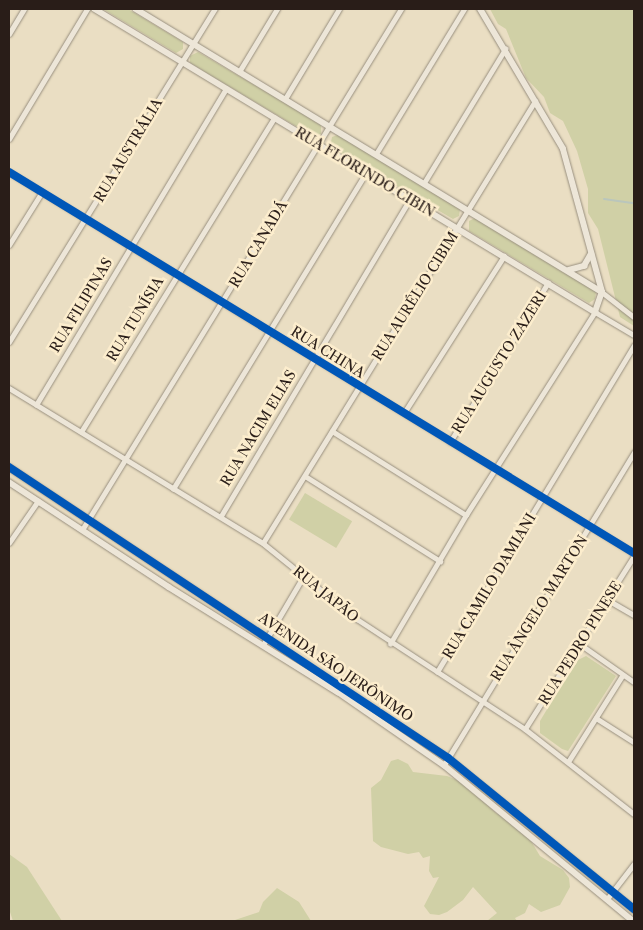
<!DOCTYPE html>
<html>
<head>
<meta charset="utf-8">
<style>
	body { margin:0 }
	#map { position:relative; width:643px; height:930px; overflow:hidden; background:#eadec3; font-family:"Libre Caslon Text",serif }
	div>[style] { position:absolute }
	.green>* { inset:0; background:#d0d0a6; transform-origin:0 0 }
	.stream>* { height:2px; margin:-1px; padding:0 1px; transform-origin:1px; border-radius:1px; background:#bac6bc }
	.roads { filter:drop-shadow(0 0 1px #988f7f) drop-shadow(0 0 1px #988f7f) }
	.minor>* { height:4.5px; margin:-2.25px; padding:0 2.25px; transform-origin:2.25px; border-radius:2.25px; background:#ede6d8 }
	.tertiary>* { height:5.5px; margin:-2.75px; padding:0 2.75px; transform-origin:2.75px; border-radius:2.75px; background:#ede6d8 }
	.cycleway>* { height:8px; margin:-4px; padding:0 4px; transform-origin:4px; border-radius:4px; background:#0057b8 }
	span { translate:-50% -50%; white-space:nowrap; text-align:center; line-height:1.15; -webkit-text-stroke:5px #fcedcd; paint-order:stroke }
	.street-label { font-size:14px; color:#291d18 }
	.frame { position:absolute; inset:0; border:10px solid #291d18; pointer-events:none }
</style>
</head>
<body>
<div id="map">
	<div class="green">
		<i style="clip-path:polygon(103px 9px,128px 9px,183px 42px,183px 49px,176px 53px)"></i>
		<i style="clip-path:polygon(490px 9px,634px 9px,634px 326px,620px 317px,598px 229px,588px 213px,588px 189px,577px 151px,563px 121px,550px 113px,544px 97px,526px 78px,506px 29px,498px 24px)"></i>
		<i style="clip-path:polygon(198px 52px,321px 124px,321px 134px,314px 137px,190px 63px,190px 56px)"></i>
		<i style="clip-path:polygon(340px 134px,460px 209px,459px 216px,453px 219px,330px 147px,332px 137px)"></i>
		<i style="clip-path:polygon(475px 218px,596px 291px,595px 299px,589px 303px,469px 231px,469px 221px)"></i>
		<i style="left:305px;top:493px;width:55px;height:31px;rotate:31deg"></i>
		<i style="clip-path:polygon(586px 656px,616px 676px,568px 751px,562px 749px,540px 733px,540px 721px,576px 661px)"></i>
		<i style="clip-path:polygon(398px 759px,408px 764px,413px 772px,447px 776px,462px 782px,496px 813px,509px 819px,531px 841px,540px 856px,563px 870px,569px 878px,570px 887px,560px 905px,541px 912px,529px 904px,525px 913px,515px 918px,517px 921px,487px 921px,497px 913px,473px 887px,463px 900px,447px 912px,439px 915px,430px 914px,424px 906px,439px 877px,433px 878px,429px 871px,430px 856px,423px 858px,419px 852px,408px 854px,381px 847px,373px 841px,371px 788px,381px 780px,391px 761px)"></i>
		<i style="clip-path:polygon(9px 854px,27px 867px,62px 921px,13px 921px,9px 909px)"></i>
		<i style="clip-path:polygon(277px 888px,299px 902px,311px 921px,232px 921px,259px 912px,263px 902px)"></i>
	</div>
	<div class="stream">
		<i style="left:604px;top:199px;width:30px;rotate:8deg"></i>
	</div>
	<div class="roads">
		<div class="minor">
			<i style="left:9px;top:34px;width:29px;rotate:-59deg"></i>
			<i style="left:239px;top:72px;width:74px;rotate:-58.9deg"></i>
			<i style="left:285px;top:99px;width:105px;rotate:-59deg"></i>
			<i style="left:9px;top:139px;width:152px;rotate:-59deg"></i>
			<i style="left:376px;top:154px;width:170px;rotate:-58.7deg"></i>
			<i style="left:9px;top:172px;width:732px;rotate:31.37deg"></i>
			<i style="left:424px;top:183px;width:157px;rotate:-58.8deg"></i>
			<i style="left:9px;top:245px;width:62px;rotate:-58.1deg"></i>
			<i style="left:602px;top:292px;width:41px;rotate:38deg"></i>
			<i style="left:9px;top:342px;width:392px;rotate:-58.3deg"></i>
			<i style="left:9px;top:388px;width:298px;rotate:31.4deg"></i>
			<i style="left:263px;top:543px;width:121px;rotate:39deg"></i>
			<i style="left:357px;top:619px;width:201px;rotate:33.2deg"></i>
			<i style="left:525px;top:729px;width:138px;rotate:37.9deg"></i>
			<i style="left:36px;top:405px;width:369px;rotate:-59deg"></i>
			<i style="left:404px;top:413px;width:186px;rotate:-57.5deg"></i>
			<i style="left:332px;top:431px;width:158px;rotate:32.1deg"></i>
			<i style="left:81px;top:432px;width:369px;rotate:-58.4deg"></i>
			<i style="left:450px;top:442px;width:187px;rotate:-58.4deg"></i>
			<i style="left:305px;top:476px;width:160px;rotate:32.2deg"></i>
			<i style="left:173px;top:489px;width:370px;rotate:-58.6deg"></i>
			<i style="left:221px;top:516px;width:369px;rotate:-59.2deg"></i>
			<i style="left:82px;top:530px;width:611px;rotate:-58.52deg"></i>
			<i style="left:9px;top:543px;width:51px;rotate:-55.4deg"></i>
			<i style="left:263px;top:543px;width:519px;rotate:-58.39deg"></i>
			<i style="left:608px;top:600px;width:30px;rotate:30deg"></i>
			<i style="left:390px;top:644px;width:150px;rotate:-59.5deg"></i>
			<i style="left:466px;top:515px;width:241px;rotate:-57.6deg"></i>
			<i style="left:595px;top:312px;width:45px;rotate:30.5deg"></i>
			<i style="left:580px;top:644px;width:66px;rotate:35.1deg"></i>
			<i style="left:263px;top:645px;width:79px;rotate:-59.5deg"></i>
			<i style="left:437px;top:672px;width:381px;rotate:-58.9deg"></i>
			<i style="left:596px;top:718px;width:45px;rotate:32.3deg"></i>
			<i style="left:525px;top:729px;width:204px;rotate:-57.8deg"></i>
			<i style="left:568px;top:762px;width:102px;rotate:-57.9deg"></i>
			<i style="left:444px;top:765px;width:366px;rotate:-58.7deg"></i>
			<i style="left:607px;top:899px;width:44px;rotate:-52.4deg"></i>
		</div>
		<div class="tertiary">
			<i style="left:95px;top:9px;width:585px;rotate:31.22deg"></i>
			<i style="left:595px;top:312px;width:21px;rotate:-71deg"></i>
			<i style="left:602px;top:292px;width:148px;rotate:-105.3deg"></i>
			<i style="left:563px;top:149px;width:163px;rotate:-120.7deg"></i>
			<i style="left:136px;top:9px;width:545px;rotate:31.27deg"></i>
			<i style="left:569px;top:270px;width:16px;rotate:-15deg"></i>
			<i style="left:584px;top:266px;width:14px;rotate:-60deg"></i>
			<i style="left:9px;top:467px;width:527px;rotate:33.54deg"></i>
			<i style="left:448px;top:758px;width:240px;rotate:39.1deg"></i>
			<i style="left:9px;top:482px;width:191px;rotate:33.3deg"></i>
			<i style="left:169px;top:587px;width:199px;rotate:31.9deg"></i>
			<i style="left:338px;top:692px;width:129px;rotate:34.6deg"></i>
			<i style="left:444px;top:765px;width:245px;rotate:39.5deg"></i>
		</div>
	</div>
	<div class="cycleway">
		<i style="left:9px;top:172px;width:732px;rotate:31.37deg"></i>
		<i style="left:9px;top:467px;width:527px;rotate:33.54deg"></i>
		<i style="left:448px;top:758px;width:240px;rotate:39.1deg"></i>
	</div>
	<div class="street-label">
		<span style="left:128px;top:150px;rotate:-59deg">RUA AUSTRÁLIA</span>
		<span style="left:365px;top:172px;rotate:31deg">RUA FLORINDO CIBIN</span>
		<span style="left:258px;top:244px;rotate:-59deg">RUA CANADÁ</span>
		<span style="left:415px;top:296px;rotate:-58deg">RUA AURÉLIO CIBIM</span>
		<span style="left:81px;top:305px;rotate:-59deg">RUA FILIPINAS</span>
		<span style="left:135px;top:319px;rotate:-59deg">RUA TUNÍSIA</span>
		<span style="left:328px;top:352px;rotate:32deg">RUA CHINA</span>
		<span style="left:499px;top:362px;rotate:-58deg">RUA AUGUSTO ZAZERI</span>
		<span style="left:258px;top:428px;rotate:-59deg">RUA NACIM ELIAS</span>
		<span style="left:489px;top:586px;rotate:-59deg">RUA CAMILO DAMIANI</span>
		<span style="left:326px;top:594px;rotate:39deg">RUA JAPÃO</span>
		<span style="left:539px;top:608px;rotate:-58deg">RUA ÂNGELO MARTON</span>
		<span style="left:580px;top:643px;rotate:-58deg">RUA PEDRO PINESE</span>
		<span style="left:336px;top:667px;rotate:34deg">AVENIDA SÃO JERÔNIMO</span>
	</div>
	<div class="frame"></div>
</div>
</body>
</html>
